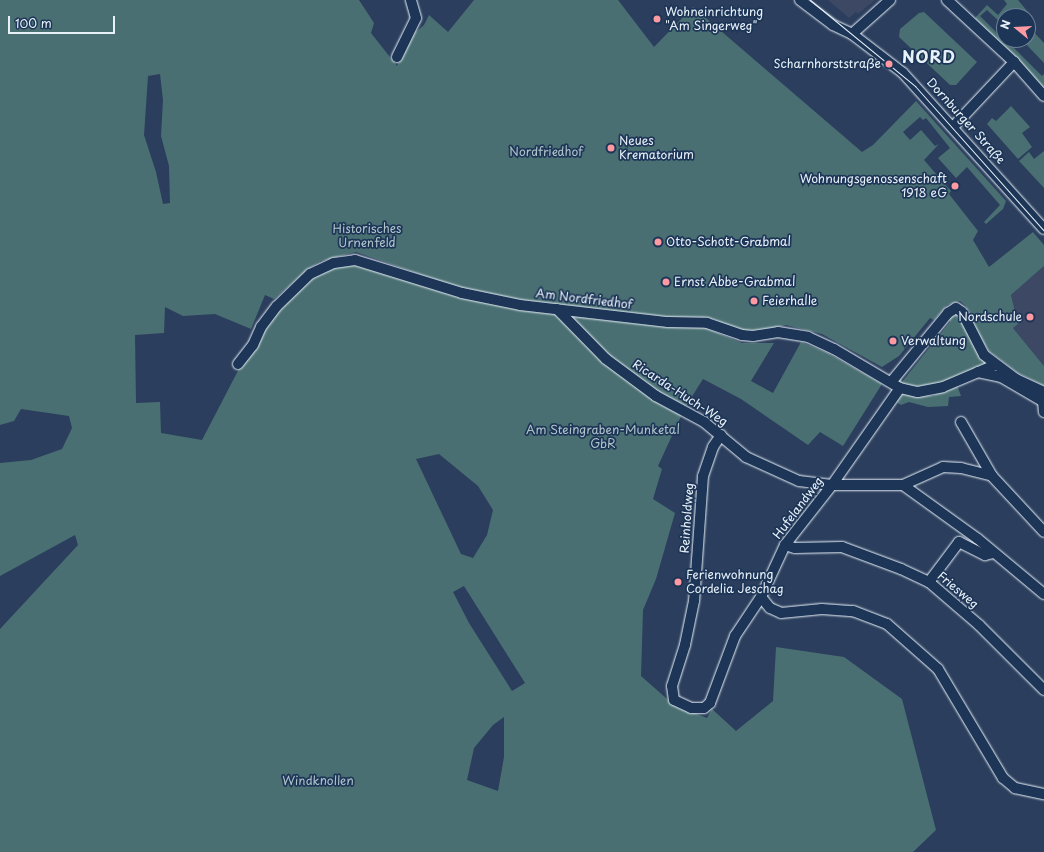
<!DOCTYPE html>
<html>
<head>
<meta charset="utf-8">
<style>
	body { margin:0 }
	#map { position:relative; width:1044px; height:852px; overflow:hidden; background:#2b3e5d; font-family:"Playpen Sans",sans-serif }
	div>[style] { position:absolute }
	.built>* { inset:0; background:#3c4864 }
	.green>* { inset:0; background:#496f72 }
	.roads { filter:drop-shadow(0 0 1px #e8f1f8) drop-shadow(0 0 1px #e8f1f8) }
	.minor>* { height:10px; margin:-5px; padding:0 5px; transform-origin:5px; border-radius:5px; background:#1d3557 }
	.tram>* { height:1px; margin:-0.5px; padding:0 0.5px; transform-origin:0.5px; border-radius:0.5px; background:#e8f1f8 }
	.dots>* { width:11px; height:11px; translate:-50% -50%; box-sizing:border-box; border:2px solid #1d3557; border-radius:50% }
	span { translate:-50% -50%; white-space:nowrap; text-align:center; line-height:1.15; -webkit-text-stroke:3.5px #1d3557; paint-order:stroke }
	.poi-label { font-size:12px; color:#e8f1f8 }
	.left { translate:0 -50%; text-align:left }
	.right { translate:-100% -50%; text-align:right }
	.street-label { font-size:12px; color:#e8f1f8 }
	.park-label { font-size:12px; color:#b0c4c9 }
	.district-label { font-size:16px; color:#e8f1f8; font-weight:700; letter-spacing:1px }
	.north { position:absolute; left:996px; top:8px; width:40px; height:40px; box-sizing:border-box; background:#1d3557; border:1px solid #6e8097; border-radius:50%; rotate:288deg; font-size:11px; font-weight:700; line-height:16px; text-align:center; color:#e8f1f8 }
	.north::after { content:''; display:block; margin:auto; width:14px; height:18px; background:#ff9aa2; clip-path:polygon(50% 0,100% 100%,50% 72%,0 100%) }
	.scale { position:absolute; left:8px; top:16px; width:107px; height:18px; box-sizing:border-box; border:2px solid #e8f1f8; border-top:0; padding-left:5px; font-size:12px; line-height:14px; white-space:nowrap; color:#e8f1f8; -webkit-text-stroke:3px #1d3557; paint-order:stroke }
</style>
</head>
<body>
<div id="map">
	<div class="built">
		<i style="clip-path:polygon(828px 0,875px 0,858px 14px,856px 12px,849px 18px)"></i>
		<i style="clip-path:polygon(1044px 266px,1044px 366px,1013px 328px,1018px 324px,1011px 295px)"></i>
	</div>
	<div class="green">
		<i style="clip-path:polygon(evenodd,0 0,359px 0,374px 23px,371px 33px,397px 66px,411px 36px,424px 25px,429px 15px,448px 32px,474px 0,618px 0,654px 47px,693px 7px,862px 152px,873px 145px,916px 101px,1006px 201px,1003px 209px,986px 224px,984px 222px,1000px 205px,967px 167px,956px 178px,938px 158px,950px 148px,926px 118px,923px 120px,920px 117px,903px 132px,910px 140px,921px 130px,935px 146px,939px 144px,924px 160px,951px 191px,949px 194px,978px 231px,973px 240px,989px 267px,1033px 232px,1044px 245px,1044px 266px,1011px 295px,1018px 324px,1013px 328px,1044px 366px,1044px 386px,1018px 373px,989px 351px,980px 337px,966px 306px,960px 301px,947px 305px,934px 320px,930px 318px,899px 356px,882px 367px,822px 334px,786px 325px,756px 332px,733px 329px,714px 319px,667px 318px,509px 300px,462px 289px,356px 252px,321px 261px,309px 268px,274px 299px,265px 295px,251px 329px,215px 314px,183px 316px,165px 307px,164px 333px,135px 335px,136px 403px,160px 402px,161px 433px,202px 440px,241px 365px,277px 309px,313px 277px,334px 267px,354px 263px,555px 312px,682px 414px,658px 466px,662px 469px,653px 499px,675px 513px,656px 579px,643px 610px,641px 676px,674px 705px,707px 718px,712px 709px,736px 731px,773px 701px,776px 647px,844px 657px,902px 699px,936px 830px,913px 852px,0 852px,0 629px,78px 545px,75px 535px,0 576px,0 463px,31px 460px,62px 449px,72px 428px,69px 416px,21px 409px,14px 421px,0 425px,0 0,160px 74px,163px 100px,161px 136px,169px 166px,170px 203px,163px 204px,156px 172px,144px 135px,148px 76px,160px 74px,0 0,439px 454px,478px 486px,493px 510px,487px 535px,473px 558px,461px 554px,416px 459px,439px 454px,0 0,464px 586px,525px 683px,512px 691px,469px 623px,453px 592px,464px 586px,0 0,504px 717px,504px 757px,498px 791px,467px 780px,474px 748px,493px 725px,504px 717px)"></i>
		<i style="clip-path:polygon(evenodd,1004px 0,1018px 0,1033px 18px,1029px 27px,1044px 43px,1044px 63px,1022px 40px,1014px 48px,1042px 76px,1044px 74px,1044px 88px,975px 18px,987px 5px,998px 15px,1007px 4px,1004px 0,987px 10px,1004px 26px,1004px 16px,1028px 16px,1028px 40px,1005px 41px,980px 16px,987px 10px)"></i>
		<i style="clip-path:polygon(924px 12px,977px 62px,956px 85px,950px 85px,899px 37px,900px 29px,919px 13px)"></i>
		<i style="clip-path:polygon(1011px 106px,1030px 127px,1022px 133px,1032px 147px,1018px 159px,987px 124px,992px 118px,996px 121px)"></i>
		<i style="clip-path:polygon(1044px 151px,1044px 188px,1019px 161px,1029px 152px,1034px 159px)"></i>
		<i style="clip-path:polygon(956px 312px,986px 364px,939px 385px,908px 387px,898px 382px,901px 375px,902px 382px,950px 322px,949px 314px)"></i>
		<i style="clip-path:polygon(565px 314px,703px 327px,742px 343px,774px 343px,751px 381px,773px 393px,801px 342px,826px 352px,882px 384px,843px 446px,820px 432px,808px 445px,741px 399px,703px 379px,686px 406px,660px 393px,609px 357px)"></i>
		<i style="clip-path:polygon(957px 385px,961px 396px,949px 397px,948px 406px,928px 407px,909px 402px,901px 405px,896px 402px,902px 394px,933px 396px)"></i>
	</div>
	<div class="roads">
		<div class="minor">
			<i style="left:800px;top:0;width:41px;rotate:37.1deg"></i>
			<i style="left:833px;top:25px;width:21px;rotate:25deg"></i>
			<i style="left:852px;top:34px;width:64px;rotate:37.4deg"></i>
			<i style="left:903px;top:73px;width:210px;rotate:47.9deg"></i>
			<i style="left:947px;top:0;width:91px;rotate:42.8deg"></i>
			<i style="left:1014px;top:62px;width:45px;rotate:48.6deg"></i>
			<i style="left:852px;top:34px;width:51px;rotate:-41.8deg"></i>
			<i style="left:397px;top:57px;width:43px;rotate:-64deg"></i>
			<i style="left:416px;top:18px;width:19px;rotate:-106deg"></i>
			<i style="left:954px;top:126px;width:88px;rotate:-46.8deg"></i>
			<i style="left:557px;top:309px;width:70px;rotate:45.6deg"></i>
			<i style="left:606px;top:359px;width:62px;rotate:36.5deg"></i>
			<i style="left:656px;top:396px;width:55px;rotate:28.4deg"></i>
			<i style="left:704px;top:422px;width:55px;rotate:39.8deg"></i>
			<i style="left:746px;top:457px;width:58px;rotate:24.4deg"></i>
			<i style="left:799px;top:481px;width:33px;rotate:7deg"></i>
			<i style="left:832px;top:485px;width:71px"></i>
			<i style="left:903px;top:485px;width:92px;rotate:35.8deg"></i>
			<i style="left:978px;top:539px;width:86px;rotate:39.8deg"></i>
			<i style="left:238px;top:364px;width:24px;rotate:-52deg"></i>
			<i style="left:253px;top:345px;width:20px;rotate:-66deg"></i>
			<i style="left:261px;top:327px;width:26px;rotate:-53deg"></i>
			<i style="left:277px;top:306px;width:46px;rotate:-44.1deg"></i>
			<i style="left:310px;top:274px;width:26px;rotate:-25deg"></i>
			<i style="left:334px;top:263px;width:21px;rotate:-8deg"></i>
			<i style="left:355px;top:260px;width:112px;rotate:17.1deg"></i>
			<i style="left:462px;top:293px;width:59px;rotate:11.7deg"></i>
			<i style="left:520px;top:305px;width:149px;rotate:6.6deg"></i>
			<i style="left:668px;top:322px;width:39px;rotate:1deg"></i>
			<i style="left:707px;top:323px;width:37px;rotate:19deg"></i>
			<i style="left:742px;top:335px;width:11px;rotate:5deg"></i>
			<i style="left:753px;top:336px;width:25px;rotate:-9deg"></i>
			<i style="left:778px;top:332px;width:30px;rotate:9deg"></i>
			<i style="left:808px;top:337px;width:29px;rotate:25deg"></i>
			<i style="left:834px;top:349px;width:77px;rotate:30.6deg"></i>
			<i style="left:900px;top:388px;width:18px;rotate:13deg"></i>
			<i style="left:918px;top:392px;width:25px;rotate:-11deg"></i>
			<i style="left:943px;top:387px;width:56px;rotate:-22.9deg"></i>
			<i style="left:978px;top:372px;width:24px;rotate:12deg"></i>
			<i style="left:1001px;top:377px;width:50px;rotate:30.2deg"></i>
			<i style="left:892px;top:381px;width:88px;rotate:-50.5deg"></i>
			<i style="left:948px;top:313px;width:9px;rotate:-32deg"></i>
			<i style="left:956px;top:308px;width:7px;rotate:34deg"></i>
			<i style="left:962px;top:312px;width:48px;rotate:62.9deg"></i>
			<i style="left:984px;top:355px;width:40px;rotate:37deg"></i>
			<i style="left:1016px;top:379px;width:31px;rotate:25deg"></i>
			<i style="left:1043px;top:401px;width:11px;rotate:85deg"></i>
			<i style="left:961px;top:422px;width:62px;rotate:60.1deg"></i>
			<i style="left:992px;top:476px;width:76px;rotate:47.1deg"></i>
			<i style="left:721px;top:435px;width:14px;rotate:124deg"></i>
			<i style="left:713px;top:447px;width:31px;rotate:109deg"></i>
			<i style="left:703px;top:476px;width:125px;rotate:94.1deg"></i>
			<i style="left:694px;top:601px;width:45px;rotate:101.6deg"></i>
			<i style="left:685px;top:645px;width:43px;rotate:107.6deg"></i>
			<i style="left:672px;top:686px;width:14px;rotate:82deg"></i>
			<i style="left:674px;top:700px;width:19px;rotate:25deg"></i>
			<i style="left:691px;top:708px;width:13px"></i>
			<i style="left:704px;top:708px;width:8px;rotate:-40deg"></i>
			<i style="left:710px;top:703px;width:72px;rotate:-69.5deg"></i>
			<i style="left:735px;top:636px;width:47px;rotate:-56.3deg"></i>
			<i style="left:761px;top:597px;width:57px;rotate:-65.2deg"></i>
			<i style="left:785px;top:545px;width:76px;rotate:-51.9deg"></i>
			<i style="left:832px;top:485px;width:118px;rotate:-55deg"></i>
			<i style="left:903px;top:485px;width:44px;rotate:-24.2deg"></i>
			<i style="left:943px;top:467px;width:18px;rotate:3deg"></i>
			<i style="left:961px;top:468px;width:32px;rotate:14deg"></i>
			<i style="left:785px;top:545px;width:10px;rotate:17deg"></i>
			<i style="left:795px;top:548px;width:47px;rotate:-1.2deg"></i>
			<i style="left:842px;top:547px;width:63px;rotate:20.4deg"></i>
			<i style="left:901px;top:569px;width:31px;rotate:25deg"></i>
			<i style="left:929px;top:582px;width:66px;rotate:40.7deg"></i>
			<i style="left:979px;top:625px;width:92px;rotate:45deg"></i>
			<i style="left:929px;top:582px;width:50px;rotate:-53.1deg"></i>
			<i style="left:959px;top:542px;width:29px;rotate:27deg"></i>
			<i style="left:985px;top:555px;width:8px;rotate:-14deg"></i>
			<i style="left:761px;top:597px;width:14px;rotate:51deg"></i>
			<i style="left:770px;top:608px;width:12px;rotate:24deg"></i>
			<i style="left:781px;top:613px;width:41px;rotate:-5.6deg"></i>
			<i style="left:822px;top:609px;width:31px;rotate:4deg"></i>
			<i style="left:853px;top:611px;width:36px;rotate:21deg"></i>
			<i style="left:887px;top:624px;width:68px;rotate:41.4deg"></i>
			<i style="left:938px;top:669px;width:127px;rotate:59.2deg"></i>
			<i style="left:1003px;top:778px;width:16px;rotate:40deg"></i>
			<i style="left:1015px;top:788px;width:30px;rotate:12deg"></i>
		</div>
	</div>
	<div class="tram">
		<i style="left:810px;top:0;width:136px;rotate:39.3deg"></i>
		<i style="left:915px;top:86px;width:194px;rotate:48.3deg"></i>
	</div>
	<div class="dots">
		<i style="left:657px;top:19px;background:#ff9aa2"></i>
		<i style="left:889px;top:64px;background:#ff9aa2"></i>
		<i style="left:611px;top:148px;background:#ff9aa2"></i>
		<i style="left:955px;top:186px;background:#ff9aa2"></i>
		<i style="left:658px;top:242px;background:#ff9aa2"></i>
		<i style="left:666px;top:282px;background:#ff9aa2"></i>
		<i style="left:754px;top:301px;background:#ff9aa2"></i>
		<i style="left:1030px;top:317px;background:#ff9aa2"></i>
		<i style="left:893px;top:341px;background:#ff9aa2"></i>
		<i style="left:678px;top:582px;background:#ff9aa2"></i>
	</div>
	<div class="poi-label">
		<span class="left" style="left:665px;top:19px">Wohneinrichtung<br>"Am Singerweg"</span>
		<span class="right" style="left:881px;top:64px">Scharnhorststraße</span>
		<span class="left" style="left:619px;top:148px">Neues<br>Krematorium</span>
		<span class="right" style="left:947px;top:186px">Wohnungsgenossenschaft<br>1918 eG</span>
		<span class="left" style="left:666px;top:242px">Otto-Schott-Grabmal</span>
		<span class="left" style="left:674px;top:282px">Ernst Abbe-Grabmal</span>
		<span class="left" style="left:762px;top:301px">Feierhalle</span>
		<span class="right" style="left:1022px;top:317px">Nordschule</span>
		<span class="left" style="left:901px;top:341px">Verwaltung</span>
		<span class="left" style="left:686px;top:582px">Ferienwohnung<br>Cordelia Jeschag</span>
	</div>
	<div class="street-label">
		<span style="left:966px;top:121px;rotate:48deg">Dornburger Straße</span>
		<span style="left:584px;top:299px;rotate:7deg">Am Nordfriedhof</span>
		<span style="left:680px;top:393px;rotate:33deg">Ricarda-Huch-Weg</span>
		<span style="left:798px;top:508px;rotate:-53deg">Hufelandweg</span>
		<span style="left:687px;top:518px;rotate:-86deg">Reinholdweg</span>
		<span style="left:958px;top:590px;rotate:40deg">Friesweg</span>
	</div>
	<div class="park-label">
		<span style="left:546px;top:152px">Nordfriedhof</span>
		<span style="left:367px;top:236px">Historisches<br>Urnenfeld</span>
		<span style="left:603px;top:437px">Am Steingraben-Munketal<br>GbR</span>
		<span style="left:318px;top:781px">Windknollen</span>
	</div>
	<div class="district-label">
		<span style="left:929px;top:56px">NORD</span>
	</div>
	<div class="north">N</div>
	<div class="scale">100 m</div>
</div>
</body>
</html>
